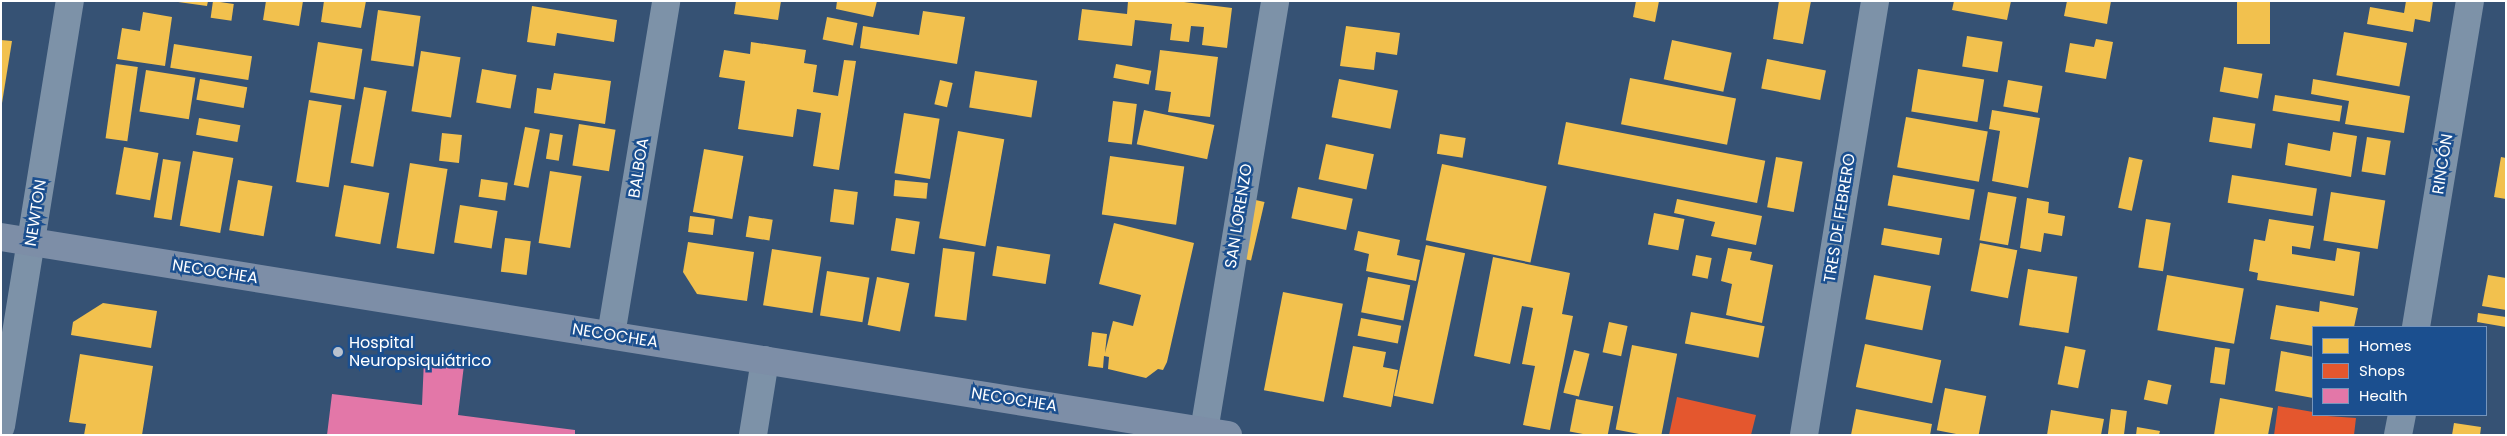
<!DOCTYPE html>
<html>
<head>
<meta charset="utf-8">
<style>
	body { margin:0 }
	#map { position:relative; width:2507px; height:436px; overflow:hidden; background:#365274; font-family:Poppins,sans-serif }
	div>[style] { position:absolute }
	.homes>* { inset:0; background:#f2c14e; transform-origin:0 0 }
	.shops>* { inset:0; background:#e4572e }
	.health>* { inset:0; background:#e377a8 }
	.minor>* { height:28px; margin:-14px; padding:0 14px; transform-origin:14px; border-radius:14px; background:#7d92a8 }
	.major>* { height:28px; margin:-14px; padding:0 14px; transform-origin:14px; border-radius:14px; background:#7d8ea7 }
	.dots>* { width:14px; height:14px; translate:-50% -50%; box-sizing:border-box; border:2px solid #1b4f8f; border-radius:50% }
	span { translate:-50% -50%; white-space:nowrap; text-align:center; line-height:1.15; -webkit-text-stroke:5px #1b4f8f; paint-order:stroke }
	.street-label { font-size:16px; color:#fff }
	.poi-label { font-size:16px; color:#fff }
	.left { translate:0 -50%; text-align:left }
	.frame { position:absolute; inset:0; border:2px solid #fff; pointer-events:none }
	.legend { position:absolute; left:2312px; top:326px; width:175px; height:90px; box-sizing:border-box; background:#1b4f8f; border:1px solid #7695bc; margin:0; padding:6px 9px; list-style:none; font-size:15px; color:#fff }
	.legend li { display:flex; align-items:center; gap:10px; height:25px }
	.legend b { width:25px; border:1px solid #7695bc }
</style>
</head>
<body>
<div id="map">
	<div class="homes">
		<i style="clip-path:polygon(171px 1px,208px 1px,207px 6px)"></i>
		<i style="left:213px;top:1px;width:21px;height:17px;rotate:8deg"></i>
		<i style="clip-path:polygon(266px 1px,303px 1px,299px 26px,263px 20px)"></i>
		<i style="clip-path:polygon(324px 1px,366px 1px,361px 28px,321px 22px)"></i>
		<i style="clip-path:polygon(736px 1px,781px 1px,778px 20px,734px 14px)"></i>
		<i style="clip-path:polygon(837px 1px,877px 1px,873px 17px,836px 9px)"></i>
		<i style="clip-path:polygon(1128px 1px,1176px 1px,1232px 8px,1227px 48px,1202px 45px,1204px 27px,1191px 26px,1189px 42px,1170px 40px,1172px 24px,1135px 20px,1132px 46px,1078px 40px,1082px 9px,1127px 14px)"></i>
		<i style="clip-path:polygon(1636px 1px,1659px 1px,1655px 22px,1633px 17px)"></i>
		<i style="clip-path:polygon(1779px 1px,1811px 1px,1803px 44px,1773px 39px)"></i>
		<i style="clip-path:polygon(1954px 1px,2011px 1px,2007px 20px,1952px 10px)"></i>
		<i style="clip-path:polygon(2067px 1px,2111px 1px,2107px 24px,2064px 16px)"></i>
		<i style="left:2237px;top:1px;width:33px;height:43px"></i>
		<i style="clip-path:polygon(2406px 1px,2433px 1px,2430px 22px,2415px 19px,2413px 32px,2367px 24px,2370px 7px,2404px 13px)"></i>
		<i style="clip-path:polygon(532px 6px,617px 20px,614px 42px,557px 33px,555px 46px,527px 42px)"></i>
		<i style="left:378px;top:10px;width:43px;height:51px;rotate:8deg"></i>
		<i style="clip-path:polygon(923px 11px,965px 17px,957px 64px,860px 48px,863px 26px,919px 35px)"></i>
		<i style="clip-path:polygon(143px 12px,172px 17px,165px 66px,117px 59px,122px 28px,140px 31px)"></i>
		<i style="left:827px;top:17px;width:31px;height:23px;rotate:11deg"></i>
		<i style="clip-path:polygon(1346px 26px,1400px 33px,1397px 55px,1376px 52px,1374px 70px,1340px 66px)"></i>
		<i style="left:2344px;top:32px;width:64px;height:44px;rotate:10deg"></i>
		<i style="left:1967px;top:36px;width:36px;height:31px;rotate:9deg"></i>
		<i style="clip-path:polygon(2096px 39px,2113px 42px,2106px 79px,2065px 72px,2070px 43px,2094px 47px)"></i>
		<i style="clip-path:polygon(1px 40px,12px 41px,2px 103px,1px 103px)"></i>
		<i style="left:1672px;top:40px;width:61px;height:40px;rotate:12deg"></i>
		<i style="left:318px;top:42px;width:45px;height:51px;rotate:9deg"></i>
		<i style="clip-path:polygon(751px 42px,806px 50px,804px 63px,817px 65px,813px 92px,838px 96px,844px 60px,856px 61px,839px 170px,813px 166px,821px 113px,797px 109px,793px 137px,738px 129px,745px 81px,719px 77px,724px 50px,750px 54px)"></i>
		<i style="left:174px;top:44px;width:79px;height:24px;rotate:9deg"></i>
		<i style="clip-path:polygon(1160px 50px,1218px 57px,1210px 117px,1168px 112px,1171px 92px,1155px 90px)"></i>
		<i style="left:421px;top:51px;width:40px;height:61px;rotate:9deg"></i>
		<i style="left:1767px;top:59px;width:60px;height:30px;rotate:11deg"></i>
		<i style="left:116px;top:64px;width:22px;height:75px;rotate:8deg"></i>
		<i style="left:1116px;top:64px;width:36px;height:14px;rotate:11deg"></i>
		<i style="left:2224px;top:67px;width:39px;height:25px;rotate:10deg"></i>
		<i style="left:482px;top:69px;width:35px;height:34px;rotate:10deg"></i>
		<i style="left:1918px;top:69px;width:67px;height:43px;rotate:9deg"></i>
		<i style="left:146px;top:70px;width:50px;height:42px;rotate:9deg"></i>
		<i style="left:975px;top:71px;width:63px;height:37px;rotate:9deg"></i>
		<i style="clip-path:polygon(554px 73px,611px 81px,605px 124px,534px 113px,537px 88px,551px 90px)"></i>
		<i style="left:1630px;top:78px;width:108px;height:47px;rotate:11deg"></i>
		<i style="left:200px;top:79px;width:48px;height:21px;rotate:10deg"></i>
		<i style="left:1339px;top:79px;width:60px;height:39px;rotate:11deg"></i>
		<i style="clip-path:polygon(2313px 79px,2410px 96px,2404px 133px,2345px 124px,2349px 101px,2311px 94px)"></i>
		<i style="left:940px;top:80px;width:13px;height:25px;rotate:13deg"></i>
		<i style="left:2008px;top:80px;width:35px;height:27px;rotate:10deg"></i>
		<i style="left:364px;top:87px;width:23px;height:77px;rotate:10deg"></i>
		<i style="left:2275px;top:95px;width:68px;height:16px;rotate:9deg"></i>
		<i style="left:309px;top:100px;width:33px;height:83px;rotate:9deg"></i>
		<i style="left:1113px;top:101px;width:24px;height:41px;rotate:7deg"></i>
		<i style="left:1144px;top:110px;width:72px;height:35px;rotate:12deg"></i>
		<i style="clip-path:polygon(1992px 110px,2040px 118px,2028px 188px,1992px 181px,2000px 131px,1989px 129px)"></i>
		<i style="left:904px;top:113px;width:36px;height:61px;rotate:9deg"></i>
		<i style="left:1906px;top:117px;width:83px;height:51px;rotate:10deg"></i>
		<i style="left:2213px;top:117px;width:43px;height:25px;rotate:9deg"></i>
		<i style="left:199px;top:118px;width:42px;height:17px;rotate:10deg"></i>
		<i style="left:1566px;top:122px;width:203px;height:43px;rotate:11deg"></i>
		<i style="left:579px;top:124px;width:37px;height:42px;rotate:9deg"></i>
		<i style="left:525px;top:127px;width:15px;height:59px;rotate:11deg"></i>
		<i style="left:958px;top:131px;width:47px;height:109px;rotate:10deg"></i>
		<i style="clip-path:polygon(2333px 132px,2357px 136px,2351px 177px,2285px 165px,2288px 143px,2330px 151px)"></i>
		<i style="left:442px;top:133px;width:20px;height:28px;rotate:6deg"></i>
		<i style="left:550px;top:133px;width:13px;height:26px;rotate:9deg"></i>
		<i style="left:1440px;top:134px;width:26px;height:20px;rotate:9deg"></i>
		<i style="left:2367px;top:137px;width:24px;height:35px;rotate:9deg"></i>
		<i style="left:1326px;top:144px;width:49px;height:36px;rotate:12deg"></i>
		<i style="left:124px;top:147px;width:35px;height:48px;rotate:10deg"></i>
		<i style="left:704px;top:149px;width:40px;height:64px;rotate:10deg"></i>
		<i style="left:193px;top:151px;width:41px;height:76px;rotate:10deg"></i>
		<i style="left:1110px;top:156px;width:75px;height:59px;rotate:8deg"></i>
		<i style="left:1776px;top:157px;width:27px;height:51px;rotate:10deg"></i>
		<i style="left:2129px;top:157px;width:14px;height:52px;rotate:12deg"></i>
		<i style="clip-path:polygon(2501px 157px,2506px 158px,2506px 199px,2494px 197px)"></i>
		<i style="left:163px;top:159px;width:18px;height:59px;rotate:9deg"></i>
		<i style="left:410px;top:163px;width:38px;height:86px;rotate:9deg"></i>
		<i style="left:1442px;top:164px;width:107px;height:78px;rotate:12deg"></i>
		<i style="left:550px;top:171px;width:32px;height:73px;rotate:9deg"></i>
		<i style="left:1893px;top:175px;width:83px;height:31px;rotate:10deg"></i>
		<i style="left:2232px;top:175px;width:86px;height:28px;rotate:9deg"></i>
		<i style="left:481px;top:179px;width:27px;height:18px;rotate:8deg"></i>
		<i style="left:238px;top:180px;width:35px;height:51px;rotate:10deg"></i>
		<i style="left:895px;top:180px;width:33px;height:16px;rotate:5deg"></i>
		<i style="left:344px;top:185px;width:46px;height:52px;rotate:10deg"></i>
		<i style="left:1298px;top:187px;width:56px;height:32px;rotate:12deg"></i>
		<i style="left:834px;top:189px;width:24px;height:33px;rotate:7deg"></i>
		<i style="left:1988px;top:192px;width:29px;height:49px;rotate:10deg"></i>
		<i style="left:2331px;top:192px;width:55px;height:49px;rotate:9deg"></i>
		<i style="left:1247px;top:198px;width:18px;height:60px;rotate:13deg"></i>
		<i style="clip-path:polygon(2027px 198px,2049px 202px,2048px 213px,2065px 216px,2062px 236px,2044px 233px,2041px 252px,2020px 248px)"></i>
		<i style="clip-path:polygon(1677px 199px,1762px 216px,1756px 245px,1711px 236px,1715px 222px,1674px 213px)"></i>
		<i style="left:460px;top:205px;width:38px;height:38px;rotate:9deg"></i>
		<i style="left:1654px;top:213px;width:31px;height:32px;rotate:11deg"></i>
		<i style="left:690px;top:216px;width:25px;height:16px;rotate:7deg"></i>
		<i style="left:749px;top:216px;width:24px;height:21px;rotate:9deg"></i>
		<i style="left:896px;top:218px;width:24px;height:33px;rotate:9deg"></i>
		<i style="left:2146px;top:219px;width:25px;height:49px;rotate:9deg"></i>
		<i style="clip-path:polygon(2269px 219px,2314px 226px,2310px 249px,2292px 246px,2292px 254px,2335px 261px,2337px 248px,2360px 252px,2354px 296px,2257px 280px,2258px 273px,2249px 271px,2254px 239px,2265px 241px)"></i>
		<i style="clip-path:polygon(1114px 223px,1194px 243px,1167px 362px,1163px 370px,1158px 369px,1146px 378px,1108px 369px,1109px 357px,1104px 356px,1103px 368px,1088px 366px,1092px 332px,1107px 334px,1105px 353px,1113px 321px,1133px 326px,1141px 295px,1099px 284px)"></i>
		<i style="left:1884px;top:228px;width:59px;height:17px;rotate:10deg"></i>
		<i style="clip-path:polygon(1358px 231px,1400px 240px,1397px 255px,1420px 260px,1416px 281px,1366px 271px,1369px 254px,1354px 250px)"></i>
		<i style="left:505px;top:238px;width:26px;height:34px;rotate:7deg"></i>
		<i style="clip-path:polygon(688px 242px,754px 252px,747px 301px,697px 294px,683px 272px)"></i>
		<i style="left:1980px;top:243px;width:38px;height:49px;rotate:11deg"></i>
		<i style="left:1426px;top:245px;width:40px;height:154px;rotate:12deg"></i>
		<i style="left:997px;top:246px;width:54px;height:30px;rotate:9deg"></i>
		<i style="left:943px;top:248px;width:32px;height:69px;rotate:7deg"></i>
		<i style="clip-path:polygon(1728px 248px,1752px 252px,1750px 260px,1773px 265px,1762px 323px,1726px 315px,1732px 284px,1721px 281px)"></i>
		<i style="left:772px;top:249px;width:50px;height:57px;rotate:9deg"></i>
		<i style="left:1696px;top:255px;width:16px;height:21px;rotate:11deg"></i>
		<i style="clip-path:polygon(1493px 257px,1570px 273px,1562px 314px,1573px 316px,1550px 430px,1523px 425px,1535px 366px,1522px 364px,1533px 308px,1522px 306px,1510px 364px,1474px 356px)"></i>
		<i style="left:2028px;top:269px;width:50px;height:57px;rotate:9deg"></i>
		<i style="left:827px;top:271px;width:43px;height:45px;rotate:9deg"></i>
		<i style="left:1874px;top:275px;width:58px;height:45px;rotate:11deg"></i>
		<i style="left:2167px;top:275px;width:78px;height:56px;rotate:10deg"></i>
		<i style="clip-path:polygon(2488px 275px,2506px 278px,2506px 310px,2482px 306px)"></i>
		<i style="left:877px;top:277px;width:33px;height:49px;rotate:11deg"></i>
		<i style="left:1368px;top:277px;width:43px;height:36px;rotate:11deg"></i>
		<i style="left:1283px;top:292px;width:61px;height:100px;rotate:11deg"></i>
		<i style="clip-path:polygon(2320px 301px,2358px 308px,2354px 327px,2313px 327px,2313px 346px,2270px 339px,2276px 305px,2319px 312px)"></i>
		<i style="clip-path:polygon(103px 303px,157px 311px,151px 348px,71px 335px,73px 322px)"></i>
		<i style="left:1691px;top:312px;width:75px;height:32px;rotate:11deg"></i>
		<i style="clip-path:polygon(2478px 313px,2506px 317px,2506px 327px,2477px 322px)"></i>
		<i style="left:1361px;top:318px;width:41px;height:18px;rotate:11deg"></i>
		<i style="left:1609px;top:322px;width:19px;height:31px;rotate:12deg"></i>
		<i style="left:1865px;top:344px;width:78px;height:44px;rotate:12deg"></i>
		<i style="left:1632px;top:345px;width:46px;height:86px;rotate:11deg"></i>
		<i style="clip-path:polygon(1353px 346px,1386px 352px,1383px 367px,1398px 370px,1391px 407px,1343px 397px)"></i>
		<i style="left:2065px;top:346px;width:21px;height:39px;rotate:11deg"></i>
		<i style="left:2215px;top:347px;width:15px;height:36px;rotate:8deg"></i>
		<i style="left:1574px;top:350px;width:16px;height:44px;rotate:14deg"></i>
		<i style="clip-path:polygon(2281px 351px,2313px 357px,2313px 398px,2275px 391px)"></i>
		<i style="clip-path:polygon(80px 354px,153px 366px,142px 435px,84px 435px,86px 424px,69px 422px)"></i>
		<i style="left:2148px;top:380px;width:24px;height:20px;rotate:12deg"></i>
		<i style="left:1945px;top:388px;width:42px;height:43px;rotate:11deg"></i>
		<i style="clip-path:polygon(2220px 398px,2273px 408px,2268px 435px,2214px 435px)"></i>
		<i style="left:1576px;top:399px;width:38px;height:33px;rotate:11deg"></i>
		<i style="clip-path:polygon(1856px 409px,1932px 424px,1930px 435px,1851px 435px)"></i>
		<i style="left:2111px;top:409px;width:16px;height:26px;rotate:7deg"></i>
		<i style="clip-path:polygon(2051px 410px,2104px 419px,2101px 435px,2047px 435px)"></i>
		<i style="clip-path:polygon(2454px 423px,2481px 427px,2480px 435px,2452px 435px)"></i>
		<i style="clip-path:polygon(2137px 427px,2160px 431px,2159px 435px,2136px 435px)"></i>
	</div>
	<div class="shops">
		<i style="clip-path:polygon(1677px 397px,1756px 415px,1751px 435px,1669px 435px)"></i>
		<i style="clip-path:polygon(2278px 406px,2313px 412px,2313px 415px,2356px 418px,2354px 435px,2274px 435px)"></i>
	</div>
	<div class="health">
		<i style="clip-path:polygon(424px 360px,464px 365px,458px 415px,575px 430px,575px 435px,327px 435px,332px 394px,422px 405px)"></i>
	</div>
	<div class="minor">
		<i style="left:2416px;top:327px;width:330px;rotate:-80.6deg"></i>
		<i style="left:611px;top:335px;width:338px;rotate:-80.6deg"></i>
		<i style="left:1px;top:426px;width:431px;rotate:-80.8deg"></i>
		<i style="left:1204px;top:431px;width:436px;rotate:-80.6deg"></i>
		<i style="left:753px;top:435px;width:76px;rotate:-80.9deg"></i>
		<i style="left:1804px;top:435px;width:440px;rotate:-80.7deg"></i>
		<i style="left:2398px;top:435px;width:20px;rotate:-79deg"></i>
	</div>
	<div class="major">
		<i style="left:1px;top:237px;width:1243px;rotate:9.17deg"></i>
	</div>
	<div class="dots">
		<i style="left:338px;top:352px;background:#b9c2ce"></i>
	</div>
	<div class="street-label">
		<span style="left:2443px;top:164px;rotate:-81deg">RINCÓN</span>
		<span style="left:639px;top:168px;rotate:-81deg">BALBOA</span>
		<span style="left:36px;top:213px;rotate:-81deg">NEWTON</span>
		<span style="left:1239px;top:216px;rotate:-81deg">SAN LORENZO</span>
		<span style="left:1840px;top:218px;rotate:-81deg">TRES DE FEBRERO</span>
		<span style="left:215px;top:272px;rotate:9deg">NECOCHEA</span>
		<span style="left:615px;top:336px;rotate:9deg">NECOCHEA</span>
		<span style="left:1014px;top:400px;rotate:9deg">NECOCHEA</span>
	</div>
	<div class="poi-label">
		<span class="left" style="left:349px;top:352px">Hospital<br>Neuropsiquiátrico</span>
	</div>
	<div class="frame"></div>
	<ul class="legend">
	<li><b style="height:14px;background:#f2c14e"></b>Homes</li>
	<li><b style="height:14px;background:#e4572e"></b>Shops</li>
	<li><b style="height:14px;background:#e377a8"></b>Health</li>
	</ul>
</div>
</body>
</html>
